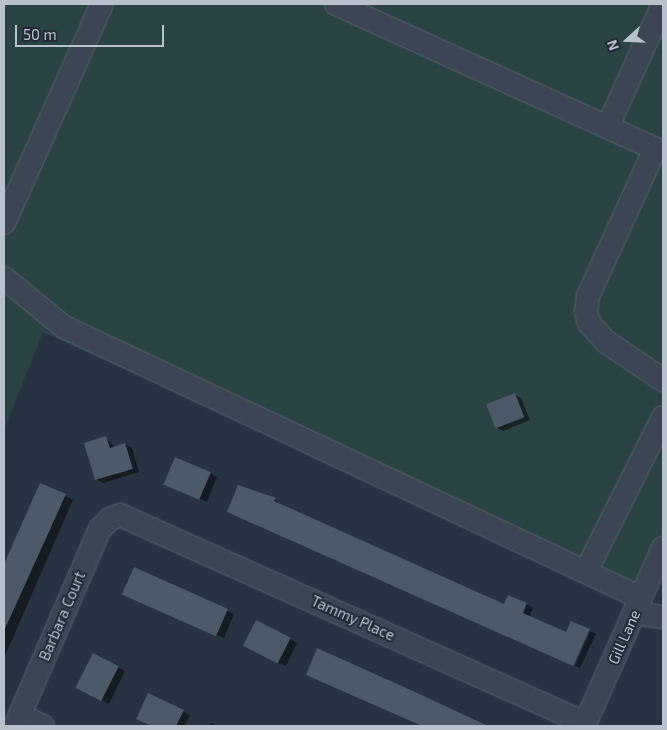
<!DOCTYPE html>
<html>
<head>
<meta charset="utf-8">
<style>
	body { margin:0 }
	#map { position:relative; width:667px; height:730px; overflow:hidden; background:#273343; font-family:"Exo 2",sans-serif }
	div>[style] { position:absolute }
	.green>* { inset:0; background:#294244 }
	.shadow>* { inset:0; background:#0007 }
	.building>* { inset:0; background:#4b5969; transform-origin:0 0 }
	.roads { filter:drop-shadow(0 0 1px #596370) drop-shadow(0 0 1px #596370) }
	.minor>* { height:22px; margin:-11px; padding:0 11px; transform-origin:11px; border-radius:11px; background:#3b4553 }
	span { translate:-50% -50%; white-space:nowrap; text-align:center; line-height:1.15; -webkit-text-stroke:4px #202a38; paint-order:stroke }
	.street-label { font-size:15px; color:#b8c1cc }
	.frame { position:absolute; inset:0; border:5px solid #b8c1cc; pointer-events:none }
	.north { position:absolute; left:602px; top:15px; width:50px; height:50px; -webkit-text-stroke:4px #202a38; paint-order:stroke; rotate:250deg; font-size:14px; font-weight:700; line-height:20px; text-align:center; color:#b8c1cc }
	.north::after { content:''; display:block; margin:auto; width:18px; height:22px; background:#b8c1cc; clip-path:polygon(50% 0,100% 100%,50% 72%,0 100%) }
	.scale { position:absolute; left:15px; top:25px; width:149px; height:22px; box-sizing:border-box; border:2px solid #b8c1cc; border-top:0; padding-left:6px; font-size:15px; line-height:18px; white-space:nowrap; color:#b8c1cc; -webkit-text-stroke:4px #202a38; paint-order:stroke }
</style>
</head>
<body>
<div id="map">
	<div class="green">
		<i style="clip-path:polygon(4px 4px,663px 4px,663px 548px,641px 598px,43px 332px,4px 430px)"></i>
	</div>
	<div class="shadow">
		<i style="clip-path:polygon(514px 394px,521px 398px,530px 420px,503px 431px,496px 427px)"></i>
		<i style="clip-path:polygon(106px 438px,115px 447px,125px 444px,132px 448px,139px 472px,103px 483px,96px 479px)"></i>
		<i style="clip-path:polygon(210px 473px,217px 477px,207px 502px,172px 487px)"></i>
		<i style="clip-path:polygon(41px 484px,73px 500px,4px 658px,4px 568px)"></i>
		<i style="clip-path:polygon(275px 499px,281px 506px,505px 605px,526px 604px,533px 608px,529px 617px,572px 665px,235px 515px)"></i>
		<i style="clip-path:polygon(135px 569px,234px 614px,224px 638px,131px 598px)"></i>
		<i style="clip-path:polygon(590px 631px,596px 634px,580px 668px,575px 666px)"></i>
		<i style="clip-path:polygon(290px 639px,297px 643px,286px 666px,251px 650px)"></i>
		<i style="clip-path:polygon(317px 650px,485px 726px,423px 726px,314px 678px)"></i>
		<i style="clip-path:polygon(94px 654px,125px 671px,109px 704px,84px 691px)"></i>
		<i style="clip-path:polygon(183px 711px,190px 715px,184px 726px,153px 726px,144px 722px)"></i>
		<i style="clip-path:polygon(211px 723px,218px 726px,209px 726px)"></i>
	</div>
	<div class="building">
		<i style="left:515px;top:393px;width:26px;height:31px;rotate:69deg"></i>
		<i style="clip-path:polygon(106px 436px,110px 448px,125px 443px,133px 469px,95px 480px,84px 443px)"></i>
		<i style="left:175px;top:457px;width:39px;height:30px;rotate:23deg"></i>
		<i style="clip-path:polygon(40px 483px,66px 494px,4px 631px,4px 564px)"></i>
		<i style="clip-path:polygon(238px 485px,276px 498px,274px 501px,504px 604px,508px 595px,527px 603px,523px 613px,566px 632px,571px 621px,590px 629px,573px 666px,227px 512px)"></i>
		<i style="left:134px;top:567px;width:103px;height:30px;rotate:24deg"></i>
		<i style="left:256px;top:620px;width:39px;height:29px;rotate:27deg"></i>
		<i style="clip-path:polygon(317px 648px,415px 692px,488px 726px,422px 726px,306px 675px)"></i>
		<i style="left:93px;top:653px;width:29px;height:39px;rotate:27deg"></i>
		<i style="clip-path:polygon(148px 693px,184px 710px,176px 726px,152px 726px,136px 719px)"></i>
	</div>
	<div class="roads">
		<div class="minor">
			<i style="left:336px;top:4px;width:350px;rotate:24.4deg"></i>
			<i style="left:655px;top:149px;width:162px;rotate:114.5deg"></i>
			<i style="left:588px;top:296px;width:16px;rotate:97deg"></i>
			<i style="left:586px;top:312px;width:11px;rotate:75deg"></i>
			<i style="left:589px;top:323px;width:24px;rotate:48deg"></i>
			<i style="left:605px;top:341px;width:70px;rotate:33.9deg"></i>
			<i style="left:608px;top:126px;width:134px;rotate:-65.7deg"></i>
			<i style="left:4px;top:223px;width:240px;rotate:-65.9deg"></i>
			<i style="left:4px;top:278px;width:77px;rotate:39.2deg"></i>
			<i style="left:64px;top:327px;width:637px;rotate:25.16deg"></i>
			<i style="left:586px;top:571px;width:172px;rotate:-63.4deg"></i>
			<i style="left:634px;top:613px;width:29px;rotate:8deg"></i>
			<i style="left:20px;top:716px;width:25px;rotate:23deg"></i>
			<i style="left:15px;top:726px;width:215px;rotate:-66.7deg"></i>
			<i style="left:100px;top:529px;width:14px;rotate:-45deg"></i>
			<i style="left:110px;top:519px;width:11px;rotate:-22deg"></i>
			<i style="left:120px;top:515px;width:509px;rotate:24.1deg"></i>
			<i style="left:584px;top:726px;width:195px;rotate:-66.1deg"></i>
		</div>
	</div>
	<div class="street-label">
		<span style="left:62px;top:616px;rotate:-67deg">Barbara Court</span>
		<span style="left:353px;top:618px;rotate:24deg">Tammy Place</span>
		<span style="left:624px;top:637px;rotate:-66deg">Gill Lane</span>
	</div>
	<div class="frame"></div>
	<div class="north">N</div>
	<div class="scale">50 m</div>
</div>
</body>
</html>
